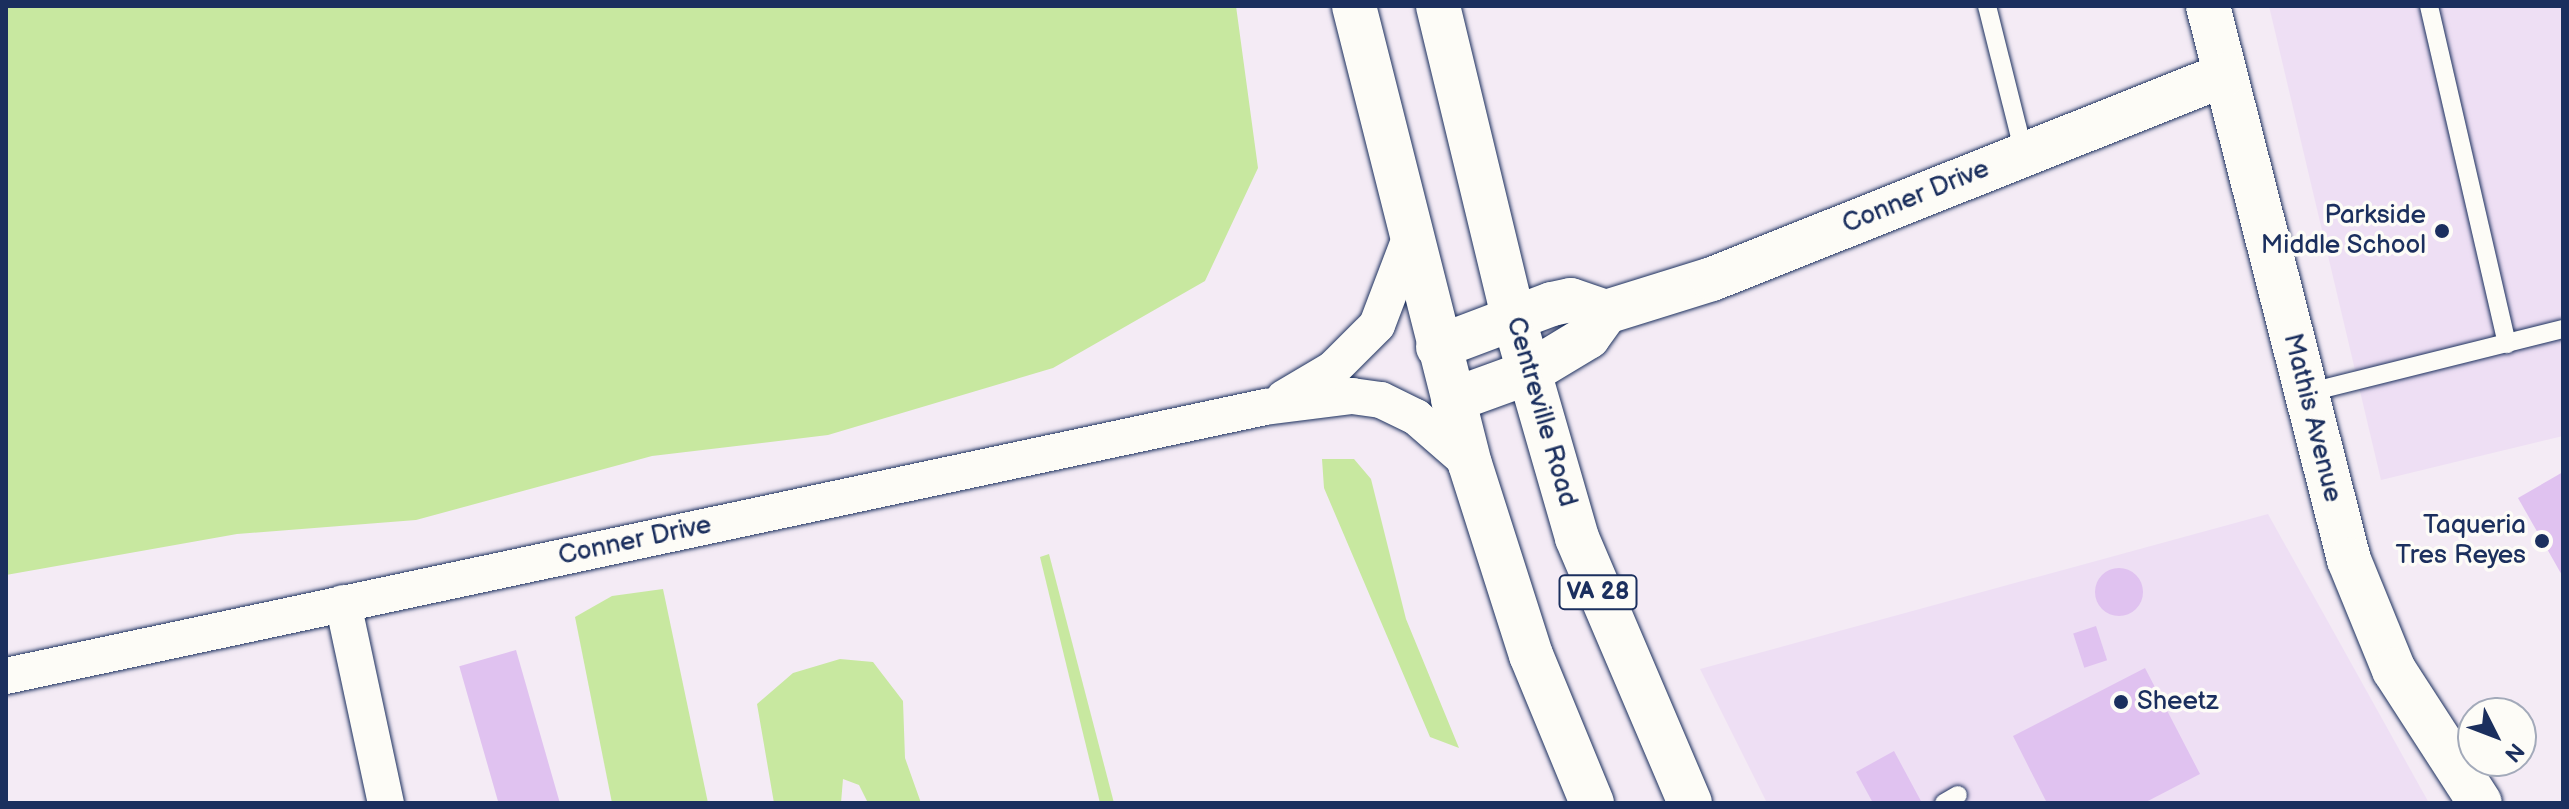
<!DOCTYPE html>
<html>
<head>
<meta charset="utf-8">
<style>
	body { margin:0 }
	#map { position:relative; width:2569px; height:809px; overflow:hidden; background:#f4ebf5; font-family:"Balsamiq Sans",sans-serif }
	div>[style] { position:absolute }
	.built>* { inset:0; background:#eedff4 }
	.green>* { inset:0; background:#c8e8a0 }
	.building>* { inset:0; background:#e0c2f0; transform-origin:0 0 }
	.round { border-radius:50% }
	.roads { filter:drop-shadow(0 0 2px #1b2f5e) drop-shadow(0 0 2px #1b2f5e) }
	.service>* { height:18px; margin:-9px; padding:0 9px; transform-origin:9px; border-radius:9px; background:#fdfcf7 }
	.minor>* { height:36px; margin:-18px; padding:0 18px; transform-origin:18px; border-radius:18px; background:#fdfcf7 }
	.tertiary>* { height:44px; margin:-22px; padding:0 22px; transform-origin:22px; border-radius:22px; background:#fdfcf7 }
	.trunk>* { height:44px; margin:-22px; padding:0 22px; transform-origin:22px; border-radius:22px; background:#fdfcf7 }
	.dots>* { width:22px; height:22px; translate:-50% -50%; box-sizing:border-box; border:4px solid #fdfcf7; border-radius:50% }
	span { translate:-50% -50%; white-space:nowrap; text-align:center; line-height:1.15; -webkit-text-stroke:7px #fdfcf7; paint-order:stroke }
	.shield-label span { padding:2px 6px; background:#fdfcf7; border:2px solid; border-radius:6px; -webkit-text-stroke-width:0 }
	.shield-label { font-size:24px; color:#1b2f5e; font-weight:700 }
	.street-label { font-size:26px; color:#1b2f5e }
	.poi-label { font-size:26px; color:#1b2f5e }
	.right { translate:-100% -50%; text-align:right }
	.left { translate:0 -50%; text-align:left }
	.frame { position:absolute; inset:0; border:8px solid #1b2f5e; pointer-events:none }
	.north { position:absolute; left:2457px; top:697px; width:80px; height:80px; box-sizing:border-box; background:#fdfcf7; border:2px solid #a3aaba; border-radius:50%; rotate:132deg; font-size:22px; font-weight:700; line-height:32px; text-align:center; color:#1b2f5e }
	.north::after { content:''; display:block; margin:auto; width:28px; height:36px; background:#1b2f5e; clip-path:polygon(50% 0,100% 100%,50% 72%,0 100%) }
</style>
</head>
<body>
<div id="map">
	<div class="built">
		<i style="clip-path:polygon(2269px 6px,2563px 6px,2563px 436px,2381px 480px)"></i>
		<i style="clip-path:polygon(2268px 514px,2429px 803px,1767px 803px,1700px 669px)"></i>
	</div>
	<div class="green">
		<i style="clip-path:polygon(6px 6px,1236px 6px,1258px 168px,1205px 281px,1053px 368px,828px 435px,652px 456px,416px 520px,237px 534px,6px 575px)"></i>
		<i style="clip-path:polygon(1322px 459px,1354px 459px,1371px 479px,1406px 619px,1459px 748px,1430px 737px,1324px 488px)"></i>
		<i style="clip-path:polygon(1049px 554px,1114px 803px,1100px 803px,1040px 557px)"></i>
		<i style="clip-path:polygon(663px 589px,708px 803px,612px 803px,575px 617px,612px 596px)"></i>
		<i style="clip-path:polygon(840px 659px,873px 662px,903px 701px,905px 758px,921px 803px,868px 803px,859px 785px,843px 779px,841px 803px,774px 803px,757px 704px,793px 673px)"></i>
	</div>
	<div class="building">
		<i style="clip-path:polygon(2563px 472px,2563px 577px,2518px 498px)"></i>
		<i class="round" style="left:2095px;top:568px;width:48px;height:48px"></i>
		<i style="left:2096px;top:626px;width:36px;height:24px;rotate:72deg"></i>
		<i style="left:516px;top:650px;width:159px;height:59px;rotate:74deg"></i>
		<i style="clip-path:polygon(2145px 668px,2200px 774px,2144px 803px,2047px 803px,2013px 736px)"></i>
		<i style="clip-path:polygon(1894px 751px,1922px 803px,1873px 803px,1856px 772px)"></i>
	</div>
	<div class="roads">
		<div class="service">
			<i style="left:1987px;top:6px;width:152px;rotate:75.9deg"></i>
			<i style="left:2429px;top:6px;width:347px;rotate:77deg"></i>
			<i style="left:2306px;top:393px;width:265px;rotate:-14deg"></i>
			<i style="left:1944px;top:803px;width:16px;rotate:-30deg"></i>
		</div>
		<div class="minor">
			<i style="left:1284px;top:398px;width:57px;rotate:-30.6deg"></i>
			<i style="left:1333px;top:369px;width:62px;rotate:-45deg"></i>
			<i style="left:1377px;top:325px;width:93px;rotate:-69.2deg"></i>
			<i style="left:343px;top:603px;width:205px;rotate:77.9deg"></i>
			<i style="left:6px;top:676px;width:1287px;rotate:-12.06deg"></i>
			<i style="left:1265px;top:407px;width:88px;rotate:-7.2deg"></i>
			<i style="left:1352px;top:396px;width:29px;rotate:8deg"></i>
			<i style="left:1381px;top:400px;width:39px;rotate:26deg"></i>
			<i style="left:1416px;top:417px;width:72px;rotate:41deg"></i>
		</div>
		<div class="tertiary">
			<i style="left:2208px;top:6px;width:572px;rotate:75.72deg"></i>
			<i style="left:2349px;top:560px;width:119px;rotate:67.8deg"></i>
			<i style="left:2394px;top:670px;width:158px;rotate:57.1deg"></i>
			<i style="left:1438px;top:347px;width:122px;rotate:-20.7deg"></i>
			<i style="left:1552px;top:304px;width:19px;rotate:-12deg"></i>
			<i style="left:1571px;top:300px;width:37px;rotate:19deg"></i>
			<i style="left:1606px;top:312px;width:111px;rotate:-17.3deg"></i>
			<i style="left:1712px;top:279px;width:551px;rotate:-21.72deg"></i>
			<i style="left:1453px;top:400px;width:82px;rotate:-20deg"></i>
			<i style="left:1530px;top:372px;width:68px;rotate:-31.1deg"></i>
			<i style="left:1588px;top:337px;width:31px;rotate:-54deg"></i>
		</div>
		<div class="trunk">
			<i style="left:1354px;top:6px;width:472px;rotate:75.8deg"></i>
			<i style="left:1470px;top:464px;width:201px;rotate:72.3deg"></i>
			<i style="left:1531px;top:655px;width:160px;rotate:67.6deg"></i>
			<i style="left:1438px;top:6px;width:319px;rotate:76.4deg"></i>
			<i style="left:1513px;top:316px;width:231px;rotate:73.9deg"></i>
			<i style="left:1577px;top:538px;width:288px;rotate:66.9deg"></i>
		</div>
	</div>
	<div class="dots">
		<i style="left:2442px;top:231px;background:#1b2f5e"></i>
		<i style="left:2542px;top:541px;background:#1b2f5e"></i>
		<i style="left:2121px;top:702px;background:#1b2f5e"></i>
	</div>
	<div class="shield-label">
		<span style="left:1598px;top:592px">VA 28</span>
	</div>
	<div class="street-label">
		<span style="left:1916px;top:197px;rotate:-22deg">Conner Drive</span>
		<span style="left:1541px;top:412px;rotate:74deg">Centreville Road</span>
		<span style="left:2312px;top:418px;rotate:76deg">Mathis Avenue</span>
		<span style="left:635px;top:541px;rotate:-12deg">Conner Drive</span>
	</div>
	<div class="poi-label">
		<span class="right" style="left:2426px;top:231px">Parkside<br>Middle School</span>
		<span class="right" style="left:2526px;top:541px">Taqueria<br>Tres Reyes</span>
		<span class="left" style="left:2137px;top:702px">Sheetz</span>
	</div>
	<div class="frame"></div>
	<div class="north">N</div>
</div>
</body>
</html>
